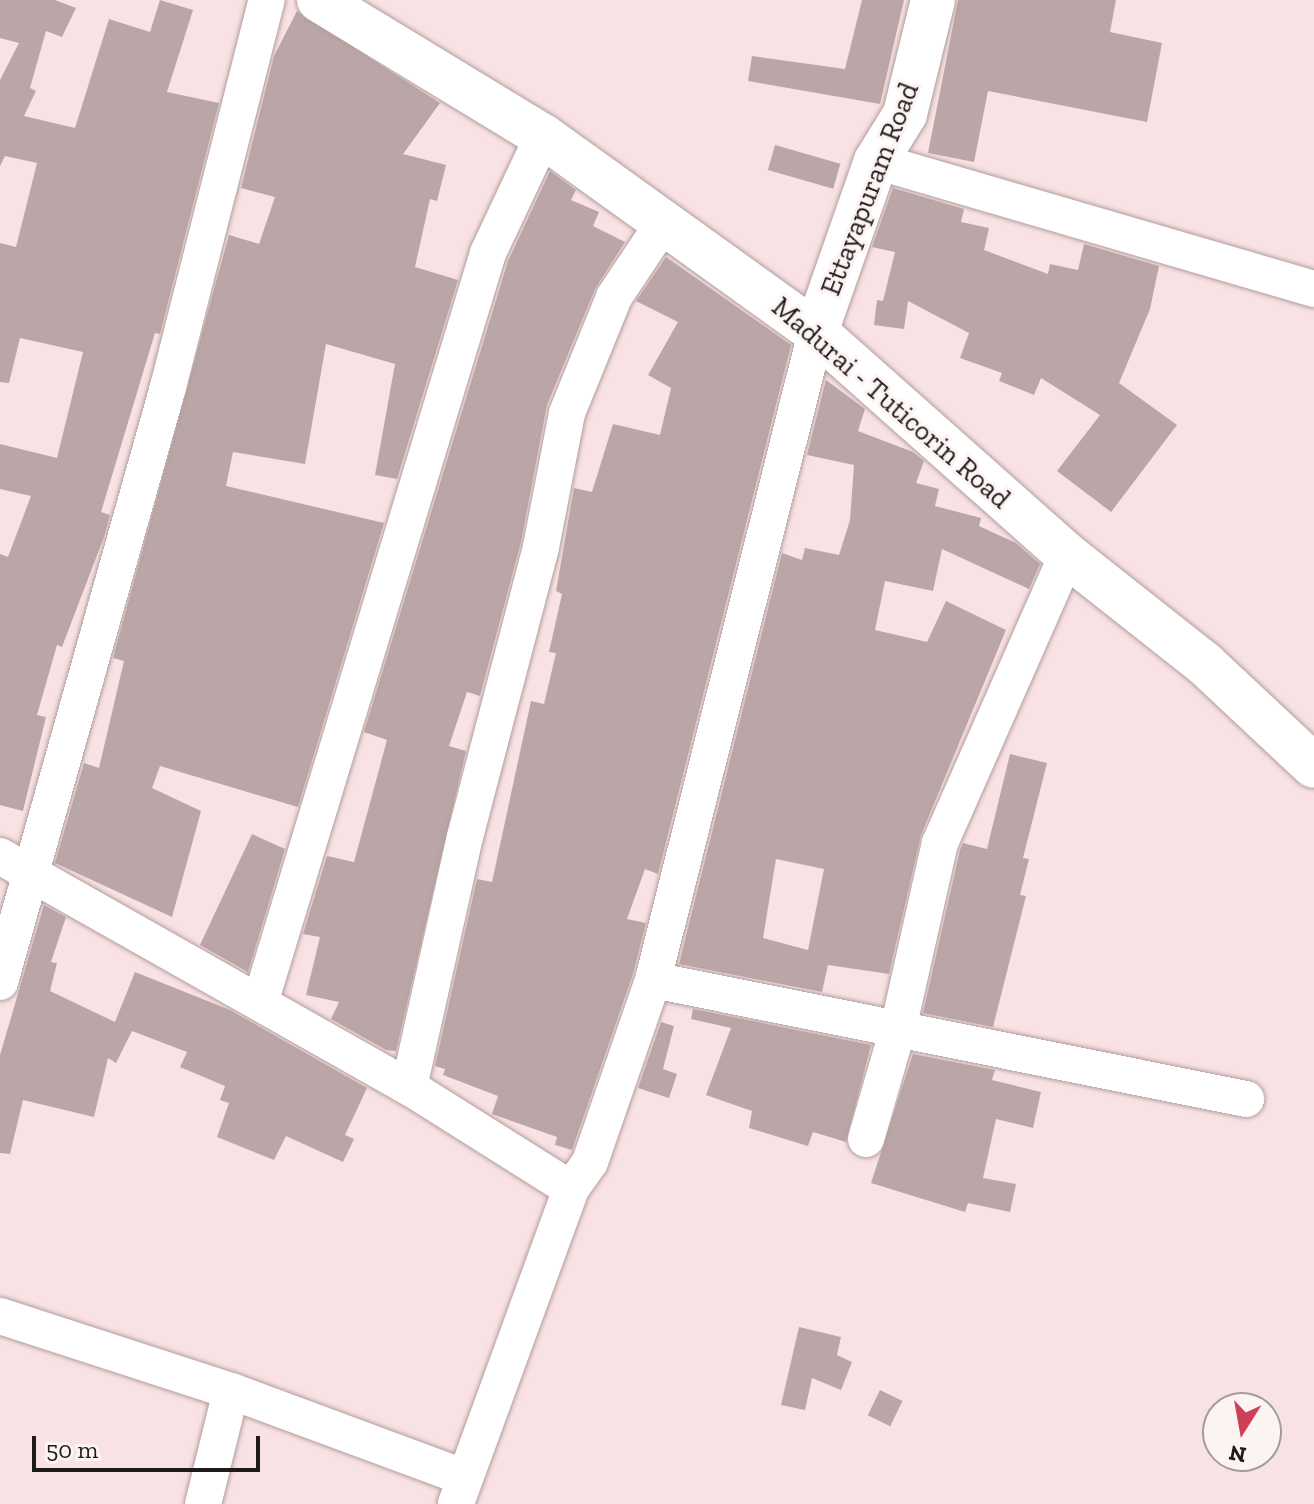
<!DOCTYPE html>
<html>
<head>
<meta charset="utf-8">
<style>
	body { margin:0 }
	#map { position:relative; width:1314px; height:1504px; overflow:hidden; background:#f9e2e3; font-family:"Zilla Slab",serif }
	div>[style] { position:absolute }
	.building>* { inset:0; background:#bba6a7; transform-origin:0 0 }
	.roads { filter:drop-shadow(0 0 2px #b29d9d) drop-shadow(0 0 2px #b29d9d) }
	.minor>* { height:36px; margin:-18px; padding:0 18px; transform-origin:18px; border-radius:18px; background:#fff }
	.tertiary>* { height:44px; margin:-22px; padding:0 22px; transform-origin:22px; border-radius:22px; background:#fff }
	.primary>* { height:44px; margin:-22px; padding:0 22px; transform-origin:22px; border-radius:22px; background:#fff }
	span { translate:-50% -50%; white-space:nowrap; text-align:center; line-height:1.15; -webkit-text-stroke:6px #fcf3f3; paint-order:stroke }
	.street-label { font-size:28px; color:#201919 }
	.north { position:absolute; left:1202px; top:1392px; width:80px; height:80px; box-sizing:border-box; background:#fcf3f3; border:2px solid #a49c9c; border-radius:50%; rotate:191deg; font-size:22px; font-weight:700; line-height:32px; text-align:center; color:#201919 }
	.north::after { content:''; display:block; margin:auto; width:28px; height:36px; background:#cf3f55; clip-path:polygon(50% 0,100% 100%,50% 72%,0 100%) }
	.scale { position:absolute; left:32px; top:1436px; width:228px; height:36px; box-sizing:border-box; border:4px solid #201919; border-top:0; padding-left:10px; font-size:24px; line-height:28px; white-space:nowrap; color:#201919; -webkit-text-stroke:6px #fcf3f3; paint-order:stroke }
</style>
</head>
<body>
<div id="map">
	<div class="building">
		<i style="clip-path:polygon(0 0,55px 0,76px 8px,62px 37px,46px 31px,30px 88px,36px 91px,24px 116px,75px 128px,109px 19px,150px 32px,160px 0,193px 10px,167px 92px,219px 103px,160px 334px,155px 333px,101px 512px,110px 515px,104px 537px,62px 647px,57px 645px,37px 715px,46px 717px,23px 811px,0 805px,0 554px,8px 557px,31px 496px,0 489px,0 444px,57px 458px,83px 352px,20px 338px,9px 383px,0 382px,0 243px,16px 247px,37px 163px,5px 156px,0 166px,0 80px,19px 43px,0 38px)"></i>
		<i style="clip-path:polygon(862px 0,904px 0,880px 104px,748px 81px,752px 56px,845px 69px)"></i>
		<i style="clip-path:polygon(958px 0,1116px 0,1110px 32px,1162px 43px,1147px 122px,988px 91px,974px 162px,928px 153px)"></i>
		<i style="clip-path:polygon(297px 11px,440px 103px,403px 154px,446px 165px,437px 201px,430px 199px,415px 267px,458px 280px,397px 479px,375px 475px,395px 364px,326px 344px,305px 464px,233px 452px,226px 486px,384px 523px,298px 807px,160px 766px,152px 788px,201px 811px,172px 917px,55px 863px,84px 763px,99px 768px,124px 661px,113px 658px,229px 235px,259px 244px,275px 197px,241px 188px,274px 56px)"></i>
		<i style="left:775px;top:145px;width:68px;height:26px;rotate:16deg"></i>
		<i style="clip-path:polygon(550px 171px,576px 190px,571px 200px,599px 212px,593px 226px,625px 242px,595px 289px,547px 405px,521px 542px,480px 696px,467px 692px,449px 746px,466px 751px,396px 1051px,386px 1050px,331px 1019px,339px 1002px,306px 995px,320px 937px,303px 934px,327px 856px,354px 862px,387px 740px,364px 732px,508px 261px)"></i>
		<i style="clip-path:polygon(893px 188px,964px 209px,961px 222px,989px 228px,984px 250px,1048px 274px,1050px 264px,1078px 270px,1084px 244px,1159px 266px,1150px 309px,1119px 383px,1177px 425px,1111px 512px,1057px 471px,1100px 415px,1041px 378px,1034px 395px,999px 381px,1002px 373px,960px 358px,969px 333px,908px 301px,904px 329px,874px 325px,877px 300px,883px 301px,895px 252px,872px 247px)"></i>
		<i style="clip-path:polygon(666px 257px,791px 345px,658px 874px,645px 869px,627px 919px,646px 923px,633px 974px,572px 1150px,555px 1145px,557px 1137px,492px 1114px,498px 1096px,443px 1075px,445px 1069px,435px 1066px,477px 879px,492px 882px,531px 701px,544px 704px,556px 653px,549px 652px,562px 594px,556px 591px,574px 488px,592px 492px,613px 424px,660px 435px,671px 388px,648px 375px,678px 322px,636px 301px)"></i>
		<i style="clip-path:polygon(evenodd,826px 380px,865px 409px,858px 431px,913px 452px,924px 461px,916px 483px,939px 489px,935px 506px,981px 518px,979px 526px,1016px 543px,1040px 564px,1029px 589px,942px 549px,933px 591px,885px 581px,875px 630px,927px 642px,946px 601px,1006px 630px,921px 835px,889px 974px,828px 965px,822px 992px,679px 964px,782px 553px,802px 560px,805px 548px,839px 555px,850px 520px,854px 465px,807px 455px,826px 380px,776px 859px,824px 869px,808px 950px,763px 938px,776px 859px)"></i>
		<i style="clip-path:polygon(1010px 754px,1047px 763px,1023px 858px,1029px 859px,1020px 895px,1026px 896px,993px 1027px,923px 1013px,960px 850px,963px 843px,987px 849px)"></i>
		<i style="clip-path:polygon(252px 834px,285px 849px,248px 972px,200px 945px)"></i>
		<i style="clip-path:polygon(44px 905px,66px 917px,51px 962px,57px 963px,50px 991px,115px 1022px,135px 972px,230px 1010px,367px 1088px,345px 1135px,354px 1139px,343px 1162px,286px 1136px,274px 1160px,217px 1137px,229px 1103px,220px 1100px,225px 1086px,180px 1067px,187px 1052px,132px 1031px,116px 1063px,108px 1058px,94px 1117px,23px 1100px,10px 1154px,0 1153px,0 1055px)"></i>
		<i style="clip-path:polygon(693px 1009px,871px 1045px,846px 1142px,813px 1132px,808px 1146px,749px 1128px,752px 1111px,706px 1095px,731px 1028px,691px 1019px)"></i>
		<i style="clip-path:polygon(661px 1022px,674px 1026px,663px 1069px,677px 1074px,669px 1098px,638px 1088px)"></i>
		<i style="clip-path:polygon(913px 1054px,995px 1070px,992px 1080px,1041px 1092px,1033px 1128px,996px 1119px,983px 1178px,1016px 1184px,1010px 1212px,968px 1203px,965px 1212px,871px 1183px)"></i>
		<i style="clip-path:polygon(799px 1327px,841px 1337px,837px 1355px,852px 1362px,841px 1390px,812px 1378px,805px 1410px,781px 1405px)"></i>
		<i style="left:880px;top:1390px;width:25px;height:28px;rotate:26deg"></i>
	</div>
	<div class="roads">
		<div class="minor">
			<i style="left:876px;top:161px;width:456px;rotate:16.3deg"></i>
			<i style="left:0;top:856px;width:470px;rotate:29.5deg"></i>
			<i style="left:409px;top:1087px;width:191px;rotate:32.2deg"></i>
			<i style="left:571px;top:1189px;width:335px;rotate:110.1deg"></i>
			<i style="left:653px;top:980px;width:605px;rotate:11.35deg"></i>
			<i style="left:0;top:982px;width:618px;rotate:-74.23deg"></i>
			<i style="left:168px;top:387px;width:399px;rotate:-75.7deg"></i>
			<i style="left:260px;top:1003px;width:784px;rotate:-73.09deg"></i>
			<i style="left:488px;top:253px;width:129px;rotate:-64.8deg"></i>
			<i style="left:409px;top:1087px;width:256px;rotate:-77.4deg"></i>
			<i style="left:465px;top:837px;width:300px;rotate:-75.3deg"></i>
			<i style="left:541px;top:547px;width:136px;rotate:-79deg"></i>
			<i style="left:567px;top:413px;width:125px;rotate:-67.9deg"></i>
			<i style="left:614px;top:297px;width:90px;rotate:-56.3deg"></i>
			<i style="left:866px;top:1139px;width:115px;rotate:-73.8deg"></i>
			<i style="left:898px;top:1029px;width:191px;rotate:-77.3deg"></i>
			<i style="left:940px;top:843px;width:315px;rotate:-66.2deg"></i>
			<i style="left:571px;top:1189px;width:33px;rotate:-55deg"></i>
			<i style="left:590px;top:1162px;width:193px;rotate:-70.9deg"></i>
			<i style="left:653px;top:980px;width:668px;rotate:-75.88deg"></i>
			<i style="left:0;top:1316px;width:243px;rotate:18deg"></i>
			<i style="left:231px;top:1391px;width:116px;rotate:103.9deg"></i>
			<i style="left:231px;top:1391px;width:248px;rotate:20.3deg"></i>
		</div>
		<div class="tertiary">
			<i style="left:816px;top:332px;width:181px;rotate:-70.7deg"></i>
			<i style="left:876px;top:161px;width:55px;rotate:-58.3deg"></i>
			<i style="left:905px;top:114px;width:117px;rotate:-76.2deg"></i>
		</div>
		<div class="primary">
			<i style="left:319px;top:0;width:262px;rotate:31.3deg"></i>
			<i style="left:543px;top:136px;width:336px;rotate:35.7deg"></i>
			<i style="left:816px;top:332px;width:336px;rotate:41.6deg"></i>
			<i style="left:1067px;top:555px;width:176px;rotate:38.3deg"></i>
			<i style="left:1205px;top:664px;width:149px;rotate:43.1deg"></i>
		</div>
	</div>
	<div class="street-label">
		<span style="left:870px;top:189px;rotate:-69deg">Ettayapuram Road</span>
		<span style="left:891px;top:403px;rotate:41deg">Madurai - Tuticorin Road</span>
	</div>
	<div class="north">N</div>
	<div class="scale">50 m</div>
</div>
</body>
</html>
